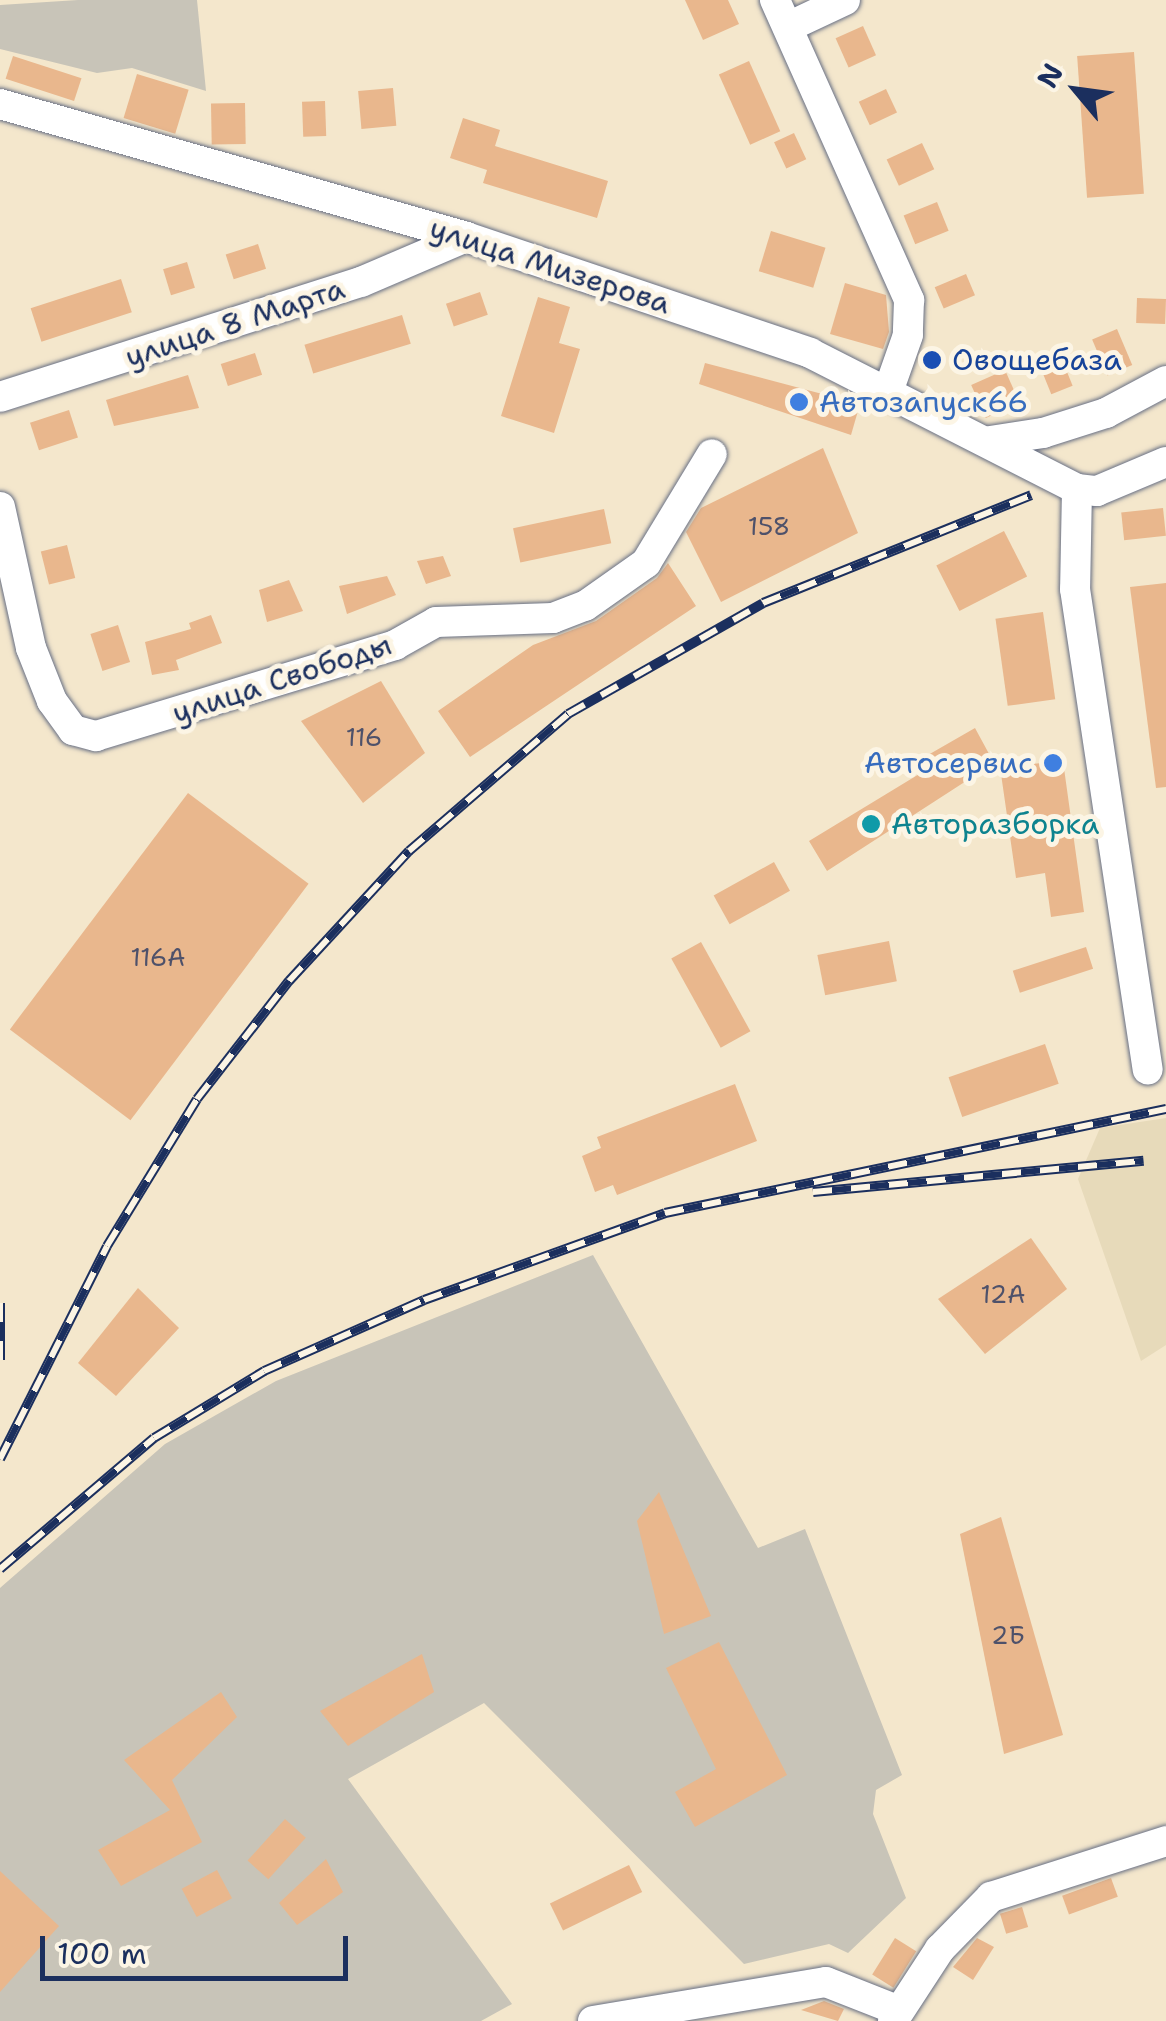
<!DOCTYPE html>
<html>
<head>
<meta charset="utf-8">
<style>
	body { margin:0 }
	#map { position:relative; width:1166px; height:2021px; overflow:hidden; background:#f4e7cc; font-family:"Shantell Sans",sans-serif }
	div>[style] { position:absolute }
	.built>* { inset:0; background:#e7daba }
	.industrial>* { inset:0; background:#c8c4b8 }
	.building>* { inset:0; background:#e9b78d; transform-origin:0 0 }
	.roads { filter:drop-shadow(0 0 2px #676f84) drop-shadow(0 0 2px #676f84) }
	.minor>* { height:30px; margin:-15px; padding:0 15px; transform-origin:15px; border-radius:15px; background:#fff }
	.rail>* { height:10px; margin-top:-5px; transform-origin:0; background:repeating-linear-gradient(90deg,#fcf5e5 0 19px,#1b2f5e 0 38px); box-sizing:border-box; border-block:2px solid #1b2f5e }
	.dots>* { width:28px; height:28px; translate:-50% -50%; box-sizing:border-box; border:5px solid #fcf5e5; border-radius:50% }
	span { translate:-50% -50%; white-space:nowrap; text-align:center; line-height:1.15; -webkit-text-stroke:10px #fcf5e5; paint-order:stroke }
	.number-label { font-size:25px; color:#4e516a }
	.number-label span { -webkit-text-stroke-width:0 }
	.street-label { font-size:30px; color:#1b2f5e }
	.transit-label { font-size:30px; color:#164399 }
	.left { translate:0 -50%; text-align:left }
	.shop-label { font-size:30px; color:#366cbe }
	.right { translate:-100% -50%; text-align:right }
	.culture-label { font-size:30px; color:#0d838f }
	.north { position:absolute; left:1026px; top:40px; width:100px; height:100px; -webkit-text-stroke:8px #fcf5e5; paint-order:stroke; rotate:299deg; font-size:28px; font-weight:700; line-height:40px; text-align:center; color:#1b2f5e }
	.north::after { content:''; display:block; margin:auto; width:35px; height:45px; background:#1b2f5e; clip-path:polygon(50% 0,100% 100%,50% 72%,0 100%) }
	.scale { position:absolute; left:40px; top:1936px; width:308px; height:45px; box-sizing:border-box; border:5px solid #1b2f5e; border-top:0; padding-left:12px; font-size:30px; line-height:35px; white-space:nowrap; color:#1b2f5e; -webkit-text-stroke:8px #fcf5e5; paint-order:stroke }
</style>
</head>
<body>
<div id="map">
	<div class="built">
		<i style="clip-path:polygon(1166px 1118px,1166px 1345px,1141px 1361px,1078px 1179px,1100px 1128px)"></i>
	</div>
	<div class="industrial">
		<i style="clip-path:polygon(78px 0,197px 0,206px 91px,132px 68px,97px 73px,0 49px,0 5px)"></i>
		<i style="clip-path:polygon(593px 1255px,758px 1548px,805px 1529px,902px 1775px,876px 1790px,873px 1814px,906px 1898px,848px 1953px,829px 1944px,744px 1964px,484px 1703px,348px 1779px,512px 2004px,481px 2021px,0 2021px,0 1588px,165px 1444px,276px 1381px)"></i>
	</div>
	<div class="building">
		<i style="clip-path:polygon(685px 0,728px 0,739px 24px,703px 40px)"></i>
		<i style="left:863px;top:26px;width:32px;height:30px;rotate:66deg"></i>
		<i style="left:1134px;top:52px;width:142px;height:57px;rotate:86deg"></i>
		<i style="left:13px;top:56px;width:72px;height:24px;rotate:18deg"></i>
		<i style="left:749px;top:61px;width:77px;height:33px;rotate:66deg"></i>
		<i style="left:137px;top:74px;width:54px;height:46px;rotate:17deg"></i>
		<i style="left:393px;top:88px;width:38px;height:35px;rotate:85deg"></i>
		<i style="left:886px;top:89px;width:26px;height:30px;rotate:65deg"></i>
		<i style="left:325px;top:101px;width:35px;height:23px;rotate:88deg"></i>
		<i style="left:245px;top:103px;width:41px;height:34px;rotate:89deg"></i>
		<i style="clip-path:polygon(463px 118px,500px 130px,495px 146px,608px 181px,597px 218px,483px 183px,487px 170px,450px 158px)"></i>
		<i style="left:794px;top:133px;width:29px;height:22px;rotate:65deg"></i>
		<i style="left:922px;top:143px;width:29px;height:39px;rotate:65deg"></i>
		<i style="left:937px;top:202px;width:31px;height:36px;rotate:68deg"></i>
		<i style="left:771px;top:231px;width:57px;height:42px;rotate:17deg"></i>
		<i style="left:258px;top:244px;width:26px;height:34px;rotate:72deg"></i>
		<i style="left:187px;top:262px;width:27px;height:25px;rotate:73deg"></i>
		<i style="left:966px;top:274px;width:23px;height:34px;rotate:67deg"></i>
		<i style="left:121px;top:279px;width:35px;height:95px;rotate:72deg"></i>
		<i style="clip-path:polygon(845px 283px,886px 295px,889px 332px,883px 349px,830px 334px)"></i>
		<i style="left:480px;top:292px;width:24px;height:36px;rotate:71deg"></i>
		<i style="clip-path:polygon(538px 297px,570px 307px,559px 343px,580px 349px,554px 433px,501px 416px)"></i>
		<i style="left:1137px;top:298px;width:29px;height:25px;rotate:2deg"></i>
		<i style="left:402px;top:315px;width:30px;height:102px;rotate:73deg"></i>
		<i style="left:1117px;top:329px;width:39px;height:27px;rotate:67deg"></i>
		<i style="left:255px;top:353px;width:23px;height:36px;rotate:72deg"></i>
		<i style="left:1061px;top:357px;width:31px;height:23px;rotate:68deg"></i>
		<i style="clip-path:polygon(705px 363px,860px 404px,851px 435px,699px 384px)"></i>
		<i style="left:1005px;top:370px;width:36px;height:37px;rotate:66deg"></i>
		<i style="clip-path:polygon(188px 375px,199px 408px,114px 426px,106px 400px)"></i>
		<i style="left:69px;top:410px;width:29px;height:41px;rotate:72deg"></i>
		<i style="clip-path:polygon(823px 448px,858px 533px,721px 602px,686px 532px,701px 508px)"></i>
		<i style="left:1163px;top:508px;width:28px;height:42px;rotate:84deg"></i>
		<i style="left:604px;top:509px;width:35px;height:93px;rotate:78deg"></i>
		<i style="left:1004px;top:531px;width:51px;height:76px;rotate:63deg"></i>
		<i style="left:67px;top:545px;width:34px;height:27px;rotate:76deg"></i>
		<i style="clip-path:polygon(443px 556px,451px 576px,426px 584px,417px 561px)"></i>
		<i style="clip-path:polygon(668px 563px,696px 606px,470px 757px,438px 711px,533px 645px,596px 621px,657px 578px)"></i>
		<i style="clip-path:polygon(387px 576px,396px 595px,347px 614px,339px 586px)"></i>
		<i style="clip-path:polygon(289px 580px,303px 611px,267px 622px,259px 590px)"></i>
		<i style="clip-path:polygon(1166px 583px,1166px 787px,1156px 788px,1130px 587px)"></i>
		<i style="left:1043px;top:612px;width:88px;height:48px;rotate:82deg"></i>
		<i style="clip-path:polygon(211px 615px,222px 643px,176px 660px,179px 670px,152px 675px,145px 642px,191px 629px,189px 623px)"></i>
		<i style="left:118px;top:625px;width:39px;height:29px;rotate:72deg"></i>
		<i style="clip-path:polygon(381px 681px,425px 753px,363px 803px,301px 721px)"></i>
		<i style="clip-path:polygon(975px 728px,994px 763px,827px 871px,809px 841px,934px 765px,928px 755px)"></i>
		<i style="clip-path:polygon(1063px 761px,1084px 912px,1051px 917px,1045px 873px,1016px 878px,1000px 767px)"></i>
		<i style="left:188px;top:793px;width:151px;height:296px;rotate:37deg"></i>
		<i style="left:774px;top:862px;width:33px;height:69px;rotate:61deg"></i>
		<i style="left:889px;top:941px;width:41px;height:73px;rotate:79deg"></i>
		<i style="left:701px;top:942px;width:102px;height:34px;rotate:61deg"></i>
		<i style="left:1086px;top:947px;width:23px;height:77px;rotate:72deg"></i>
		<i style="left:1045px;top:1044px;width:42px;height:102px;rotate:71deg"></i>
		<i style="clip-path:polygon(735px 1084px,757px 1141px,617px 1195px,613px 1185px,595px 1192px,582px 1156px,601px 1148px,597px 1137px)"></i>
		<i style="clip-path:polygon(1031px 1238px,1067px 1289px,985px 1354px,938px 1299px)"></i>
		<i style="clip-path:polygon(138px 1288px,179px 1328px,116px 1396px,78px 1363px)"></i>
		<i style="clip-path:polygon(659px 1492px,711px 1616px,664px 1634px,637px 1521px)"></i>
		<i style="clip-path:polygon(1001px 1517px,1063px 1735px,1004px 1754px,960px 1534px)"></i>
		<i style="clip-path:polygon(719px 1642px,787px 1775px,695px 1827px,675px 1792px,716px 1769px,666px 1668px)"></i>
		<i style="clip-path:polygon(422px 1654px,434px 1692px,348px 1746px,320px 1711px)"></i>
		<i style="clip-path:polygon(221px 1692px,237px 1717px,172px 1780px,202px 1842px,121px 1886px,98px 1850px,170px 1810px,124px 1760px)"></i>
		<i style="left:285px;top:1819px;width:28px;height:56px;rotate:42deg"></i>
		<i style="clip-path:polygon(326px 1859px,343px 1892px,297px 1925px,279px 1903px)"></i>
		<i style="left:629px;top:1865px;width:30px;height:88px;rotate:64deg"></i>
		<i style="left:217px;top:1870px;width:32px;height:40px;rotate:62deg"></i>
		<i style="clip-path:polygon(0 1871px,59px 1926px,0 1992px)"></i>
		<i style="left:1111px;top:1878px;width:20px;height:52px;rotate:70deg"></i>
		<i style="left:1022px;top:1907px;width:21px;height:23px;rotate:73deg"></i>
		<i style="left:895px;top:1938px;width:25px;height:43px;rotate:32deg"></i>
		<i style="clip-path:polygon(977px 1938px,994px 1947px,973px 1980px,953px 1967px)"></i>
		<i style="clip-path:polygon(824px 2001px,844px 2009px,838px 2021px,801px 2010px)"></i>
	</div>
	<div class="roads">
		<div class="minor">
			<i style="left:775px;top:0;width:329px;rotate:65.9deg"></i>
			<i style="left:909px;top:300px;width:35px;rotate:92deg"></i>
			<i style="left:908px;top:335px;width:57px;rotate:109.4deg"></i>
			<i style="left:788px;top:27px;width:63px;rotate:-25.3deg"></i>
			<i style="left:0;top:104px;width:485px;rotate:15.9deg"></i>
			<i style="left:466px;top:237px;width:363px;rotate:18.6deg"></i>
			<i style="left:810px;top:353px;width:300px;rotate:27deg"></i>
			<i style="left:1077px;top:489px;width:20px;rotate:6deg"></i>
			<i style="left:1097px;top:491px;width:75px;rotate:-22.8deg"></i>
			<i style="left:0;top:397px;width:379px;rotate:-17.7deg"></i>
			<i style="left:361px;top:282px;width:114px;rotate:-23.2deg"></i>
			<i style="left:990px;top:441px;width:54px;rotate:-8.6deg"></i>
			<i style="left:1043px;top:433px;width:66px;rotate:-17.6deg"></i>
			<i style="left:1106px;top:413px;width:68px;rotate:-28.1deg"></i>
			<i style="left:1077px;top:489px;width:100px;rotate:91.1deg"></i>
			<i style="left:1075px;top:589px;width:486px;rotate:81.4deg"></i>
			<i style="left:0;top:507px;width:144px;rotate:77.6deg"></i>
			<i style="left:31px;top:648px;width:57px;rotate:68.4deg"></i>
			<i style="left:52px;top:701px;width:36px;rotate:54deg"></i>
			<i style="left:73px;top:730px;width:24px;rotate:15deg"></i>
			<i style="left:96px;top:736px;width:313px;rotate:-16.9deg"></i>
			<i style="left:395px;top:645px;width:47px;rotate:-29.3deg"></i>
			<i style="left:436px;top:622px;width:117px;rotate:-2deg"></i>
			<i style="left:553px;top:618px;width:34px;rotate:-21deg"></i>
			<i style="left:585px;top:606px;width:75px;rotate:-35.2deg"></i>
			<i style="left:646px;top:563px;width:127px;rotate:-58.8deg"></i>
			<i style="left:593px;top:2021px;width:236px;rotate:-9.5deg"></i>
			<i style="left:826px;top:1982px;width:76px;rotate:21.5deg"></i>
			<i style="left:893px;top:2021px;width:86px;rotate:-56.9deg"></i>
			<i style="left:940px;top:1949px;width:73px;rotate:-45.6deg"></i>
			<i style="left:991px;top:1897px;width:184px;rotate:-17.7deg"></i>
		</div>
	</div>
	<div class="rail">
		<i style="left:813px;top:1192px;width:332px;rotate:-5.4deg"></i>
		<i style="left:0;top:1303px;width:57px;rotate:90deg"></i>
		<i style="left:0;top:1459px;width:238px;rotate:-63.3deg"></i>
		<i style="left:107px;top:1246px;width:172px;rotate:-58.5deg"></i>
		<i style="left:197px;top:1099px;width:150px;rotate:-52.1deg"></i>
		<i style="left:289px;top:981px;width:177px;rotate:-47.3deg"></i>
		<i style="left:409px;top:851px;width:210px;rotate:-40.7deg"></i>
		<i style="left:568px;top:714px;width:224px;rotate:-29.6deg"></i>
		<i style="left:763px;top:603px;width:289px;rotate:-21.9deg"></i>
		<i style="left:0;top:1569px;width:202px;rotate:-40.4deg"></i>
		<i style="left:154px;top:1438px;width:129px;rotate:-31.3deg"></i>
		<i style="left:264px;top:1371px;width:175px;rotate:-23.9deg"></i>
		<i style="left:424px;top:1300px;width:256px;rotate:-19.8deg"></i>
		<i style="left:665px;top:1213px;width:512px;rotate:-11.73deg"></i>
	</div>
	<div class="dots">
		<i style="left:932px;top:360px;background:#1a4fb4"></i>
		<i style="left:799px;top:402px;background:#3f7fe0"></i>
		<i style="left:1053px;top:763px;background:#3f7fe0"></i>
		<i style="left:871px;top:824px;background:#0f9aa8"></i>
	</div>
	<div class="number-label">
		<span style="left:769px;top:526px">158</span>
		<span style="left:364px;top:737px">116</span>
		<span style="left:158px;top:957px">116А</span>
		<span style="left:1003px;top:1294px">12А</span>
		<span style="left:1008px;top:1635px">2Б</span>
	</div>
	<div class="street-label">
		<span style="left:550px;top:266px;rotate:18deg">улица Мизерова</span>
		<span style="left:235px;top:323px;rotate:-18deg">улица 8 Марта</span>
		<span style="left:282px;top:679px;rotate:-18deg">улица Свободы</span>
	</div>
	<div class="transit-label">
		<span class="left" style="left:952px;top:360px">Овощебаза</span>
	</div>
	<div class="shop-label">
		<span class="left" style="left:819px;top:402px">Автозапуск66</span>
		<span class="right" style="left:1033px;top:763px">Автосервис</span>
	</div>
	<div class="culture-label">
		<span class="left" style="left:891px;top:824px">Авторазборка</span>
	</div>
	<div class="north">N</div>
	<div class="scale">100 m</div>
</div>
</body>
</html>
